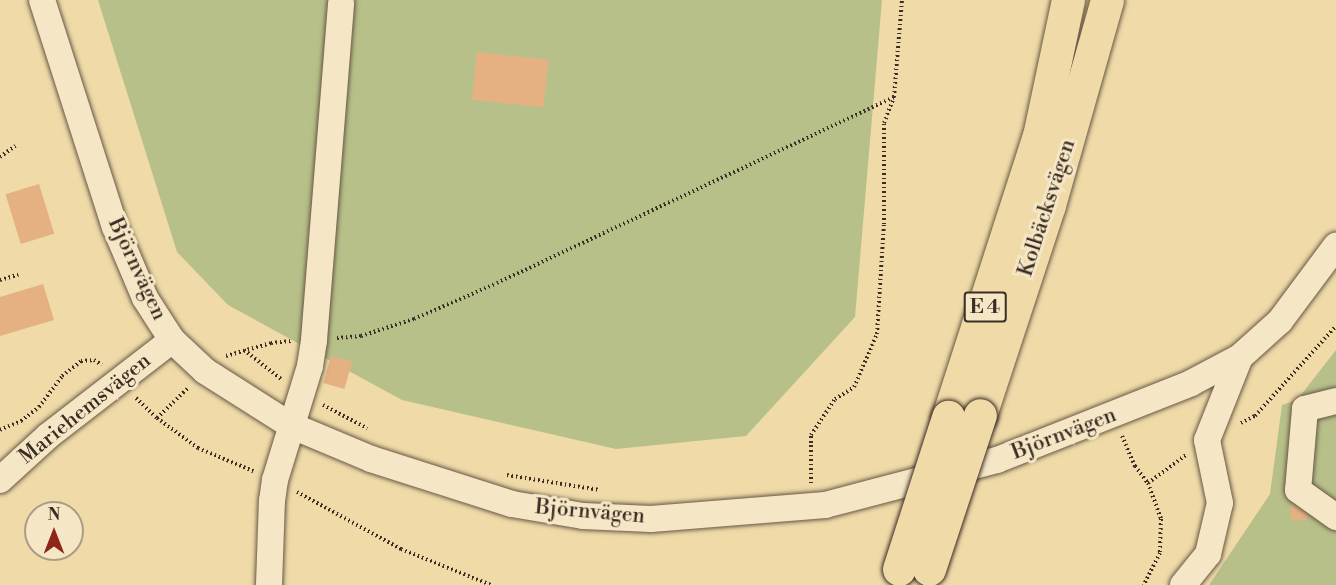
<!DOCTYPE html>
<html>
<head>
<meta charset="utf-8">
<style>
	body { margin:0 }
	#map { position:relative; width:1336px; height:585px; overflow:hidden; background:#efdaa8; font-family:"Libre Bodoni",serif }
	div>[style] { position:absolute }
	.green>* { inset:0; background:#b7c089 }
	.building>* { inset:0; background:#e5b183; transform-origin:0 0 }
	.path>* { height:4px; margin-top:-2px; transform-origin:0; background:repeating-linear-gradient(90deg,#3b2c24 0 1.5px,transparent 0 4.5px) }
	.roads { filter:drop-shadow(0 0 2px #685845) drop-shadow(0 0 2px #685845) }
	.minor>* { height:26px; margin:-13px; padding:0 13px; transform-origin:13px; border-radius:13px; background:#f5e7c6 }
	.highway>* { height:33px; margin:-16.5px; padding:0 16.5px; transform-origin:16.5px; border-radius:16.5px; background:#efdaa8 }
	.bridges { filter:drop-shadow(0 0 2px #3b2c24) drop-shadow(0 0 2px #3b2c24) }
	.highway-bridge>* { height:33px; margin:-16.5px; padding:0 16.5px; transform-origin:16.5px; border-radius:16.5px; background:#efdaa8 }
	span { translate:-50% -50%; white-space:nowrap; text-align:center; line-height:1.15; -webkit-text-stroke:6px #f5e7c6; paint-order:stroke }
	.shield-label span { padding:2px 4px; background:#f5e7c6; border:2px solid; border-radius:4px; -webkit-text-stroke-width:0 }
	.shield-label { font-size:20px; color:#3b2c24; font-weight:700 }
	.street-label { font-size:21px; color:#3b2c24 }
	.north { position:absolute; left:24px; top:501px; width:60px; height:60px; box-sizing:border-box; background:#f5e7c6; border:2px solid #ab9c85; border-radius:50%; rotate:0deg; font-size:16px; font-weight:700; line-height:24px; text-align:center; color:#3b2c24 }
	.north::after { content:''; display:block; margin:auto; width:21px; height:27px; background:#8f2418; clip-path:polygon(50% 0,100% 100%,50% 72%,0 100%) }
</style>
</head>
<body>
<div id="map">
	<div class="green">
		<i style="clip-path:polygon(98px 0,882px 0,855px 317px,746px 436px,616px 449px,402px 400px,228px 305px,177px 252px)"></i>
		<i style="clip-path:polygon(1336px 350px,1336px 585px,1209px 585px,1270px 494px,1282px 405px,1297px 400px)"></i>
	</div>
	<div class="building">
		<i style="left:477px;top:52px;width:72px;height:48px;rotate:6deg"></i>
		<i style="left:39px;top:184px;width:52px;height:35px;rotate:73deg"></i>
		<i style="clip-path:polygon(43px 284px,54px 320px,0 336px,0 297px)"></i>
		<i style="left:331px;top:356px;width:22px;height:28px;rotate:16deg"></i>
		<i style="left:1291px;top:505px;width:16px;height:15px"></i>
	</div>
	<div class="path">
		<i style="left:0;top:157px;width:19px;rotate:-36deg"></i>
		<i style="left:0;top:280px;width:19px;rotate:-16deg"></i>
		<i style="left:337px;top:338px;width:24px;rotate:-5deg"></i>
		<i style="left:361px;top:336px;width:56px;rotate:-17.8deg"></i>
		<i style="left:414px;top:319px;width:90px;rotate:-23.4deg"></i>
		<i style="left:497px;top:283px;width:438px;rotate:-25.1deg"></i>
		<i style="left:244px;top:350px;width:47px;rotate:38.1deg"></i>
		<i style="left:226px;top:356px;width:47px;rotate:-16.1deg"></i>
		<i style="left:271px;top:343px;width:20px;rotate:-6deg"></i>
		<i style="left:136px;top:398px;width:29px;rotate:44deg"></i>
		<i style="left:157px;top:418px;width:51px;rotate:36.2deg"></i>
		<i style="left:198px;top:448px;width:60px;rotate:22.7deg"></i>
		<i style="left:323px;top:405px;width:50px;rotate:27.6deg"></i>
		<i style="left:157px;top:418px;width:43px;rotate:-44.1deg"></i>
		<i style="left:1241px;top:423px;width:16px;rotate:-27deg"></i>
		<i style="left:1255px;top:416px;width:121px;rotate:-48deg"></i>
		<i style="left:0;top:430px;width:23px;rotate:-23deg"></i>
		<i style="left:21px;top:421px;width:23px;rotate:-38deg"></i>
		<i style="left:39px;top:407px;width:39px;rotate:-53deg"></i>
		<i style="left:62px;top:376px;width:24px;rotate:-38deg"></i>
		<i style="left:81px;top:361px;width:13px;rotate:-4deg"></i>
		<i style="left:94px;top:360px;width:9px;rotate:32deg"></i>
		<i style="left:1122px;top:436px;width:33px;rotate:67deg"></i>
		<i style="left:1135px;top:466px;width:21px;rotate:53deg"></i>
		<i style="left:1148px;top:483px;width:38px;rotate:70deg"></i>
		<i style="left:1161px;top:519px;width:34px;rotate:92deg"></i>
		<i style="left:1160px;top:553px;width:36px;rotate:117deg"></i>
		<i style="left:507px;top:475px;width:94px;rotate:9.2deg"></i>
		<i style="left:811px;top:483px;width:48px;rotate:-90deg"></i>
		<i style="left:811px;top:435px;width:43px;rotate:-56.3deg"></i>
		<i style="left:835px;top:399px;width:22px;rotate:-32deg"></i>
		<i style="left:854px;top:387px;width:58px;rotate:-66.5deg"></i>
		<i style="left:877px;top:334px;width:110px;rotate:-86.4deg"></i>
		<i style="left:884px;top:224px;width:101px;rotate:-90deg"></i>
		<i style="left:884px;top:123px;width:28px;rotate:-69deg"></i>
		<i style="left:894px;top:97px;width:97px;rotate:-85.3deg"></i>
		<i style="left:1148px;top:483px;width:47px;rotate:-36.4deg"></i>
		<i style="left:297px;top:492px;width:119px;rotate:28.7deg"></i>
		<i style="left:401px;top:549px;width:97px;rotate:21.8deg"></i>
	</div>
	<div class="roads">
		<div class="minor">
			<i style="left:42px;top:0;width:238px;rotate:72.2deg"></i>
			<i style="left:115px;top:227px;width:77px;rotate:67.1deg"></i>
			<i style="left:145px;top:298px;width:50px;rotate:57.3deg"></i>
			<i style="left:172px;top:340px;width:45px;rotate:43.2deg"></i>
			<i style="left:205px;top:371px;width:101px;rotate:32.4deg"></i>
			<i style="left:290px;top:425px;width:88px;rotate:22.8deg"></i>
			<i style="left:371px;top:459px;width:148px;rotate:17.7deg"></i>
			<i style="left:512px;top:504px;width:72px;rotate:9.6deg"></i>
			<i style="left:583px;top:516px;width:68px;rotate:2.5deg"></i>
			<i style="left:651px;top:519px;width:175px;rotate:-4.6deg"></i>
			<i style="left:825px;top:505px;width:178px;rotate:-14.7deg"></i>
			<i style="left:997px;top:460px;width:209px;rotate:-21.6deg"></i>
			<i style="left:1191px;top:383px;width:55px;rotate:-28deg"></i>
			<i style="left:1240px;top:357px;width:54px;rotate:-42deg"></i>
			<i style="left:1280px;top:321px;width:94px;rotate:-53.3deg"></i>
			<i style="left:1336px;top:401px;width:32px;rotate:166deg"></i>
			<i style="left:1305px;top:409px;width:81px;rotate:94.9deg"></i>
			<i style="left:1298px;top:490px;width:47px;rotate:35.4deg"></i>
			<i style="left:0;top:480px;width:65px;rotate:-42.5deg"></i>
			<i style="left:48px;top:436px;width:157px;rotate:-37.7deg"></i>
			<i style="left:269px;top:585px;width:84px;rotate:-88deg"></i>
			<i style="left:272px;top:501px;width:21px;rotate:-82deg"></i>
			<i style="left:275px;top:480px;width:119px;rotate:-72.9deg"></i>
			<i style="left:310px;top:366px;width:26px;rotate:-81deg"></i>
			<i style="left:314px;top:340px;width:338px;rotate:-85.4deg"></i>
			<i style="left:1183px;top:585px;width:40px;rotate:-51deg"></i>
			<i style="left:1208px;top:554px;width:52px;rotate:-76.8deg"></i>
			<i style="left:1220px;top:503px;width:64px;rotate:-101.7deg"></i>
			<i style="left:1207px;top:440px;width:89px;rotate:-68.3deg"></i>
		</div>
		<div class="highway">
			<i style="left:980px;top:415px;width:221px;rotate:-71.8deg"></i>
			<i style="left:1049px;top:205px;width:213px;rotate:-74.2deg"></i>
			<i style="left:948px;top:417px;width:295px;rotate:-72.1deg"></i>
			<i style="left:1039px;top:136px;width:139px;rotate:-78deg"></i>
		</div>
	</div>
	<div class="bridges">
		<div class="highway-bridge">
			<i style="left:899px;top:569px;width:160px;rotate:-72.1deg"></i>
			<i style="left:929px;top:569px;width:162px;rotate:-71.7deg"></i>
		</div>
	</div>
	<div class="shield-label">
		<span style="left:985px;top:307px">E 4</span>
	</div>
	<div class="street-label">
		<span style="left:1047px;top:208px;rotate:-72deg">Kolbäcksvägen</span>
		<span style="left:137px;top:269px;rotate:65deg">Björnvägen</span>
		<span style="left:85px;top:409px;rotate:-39deg">Mariehemsvägen</span>
		<span style="left:1064px;top:434px;rotate:-21deg">Björnvägen</span>
		<span style="left:590px;top:512px;rotate:5deg">Björnvägen</span>
	</div>
	<div class="north">N</div>
</div>
</body>
</html>
